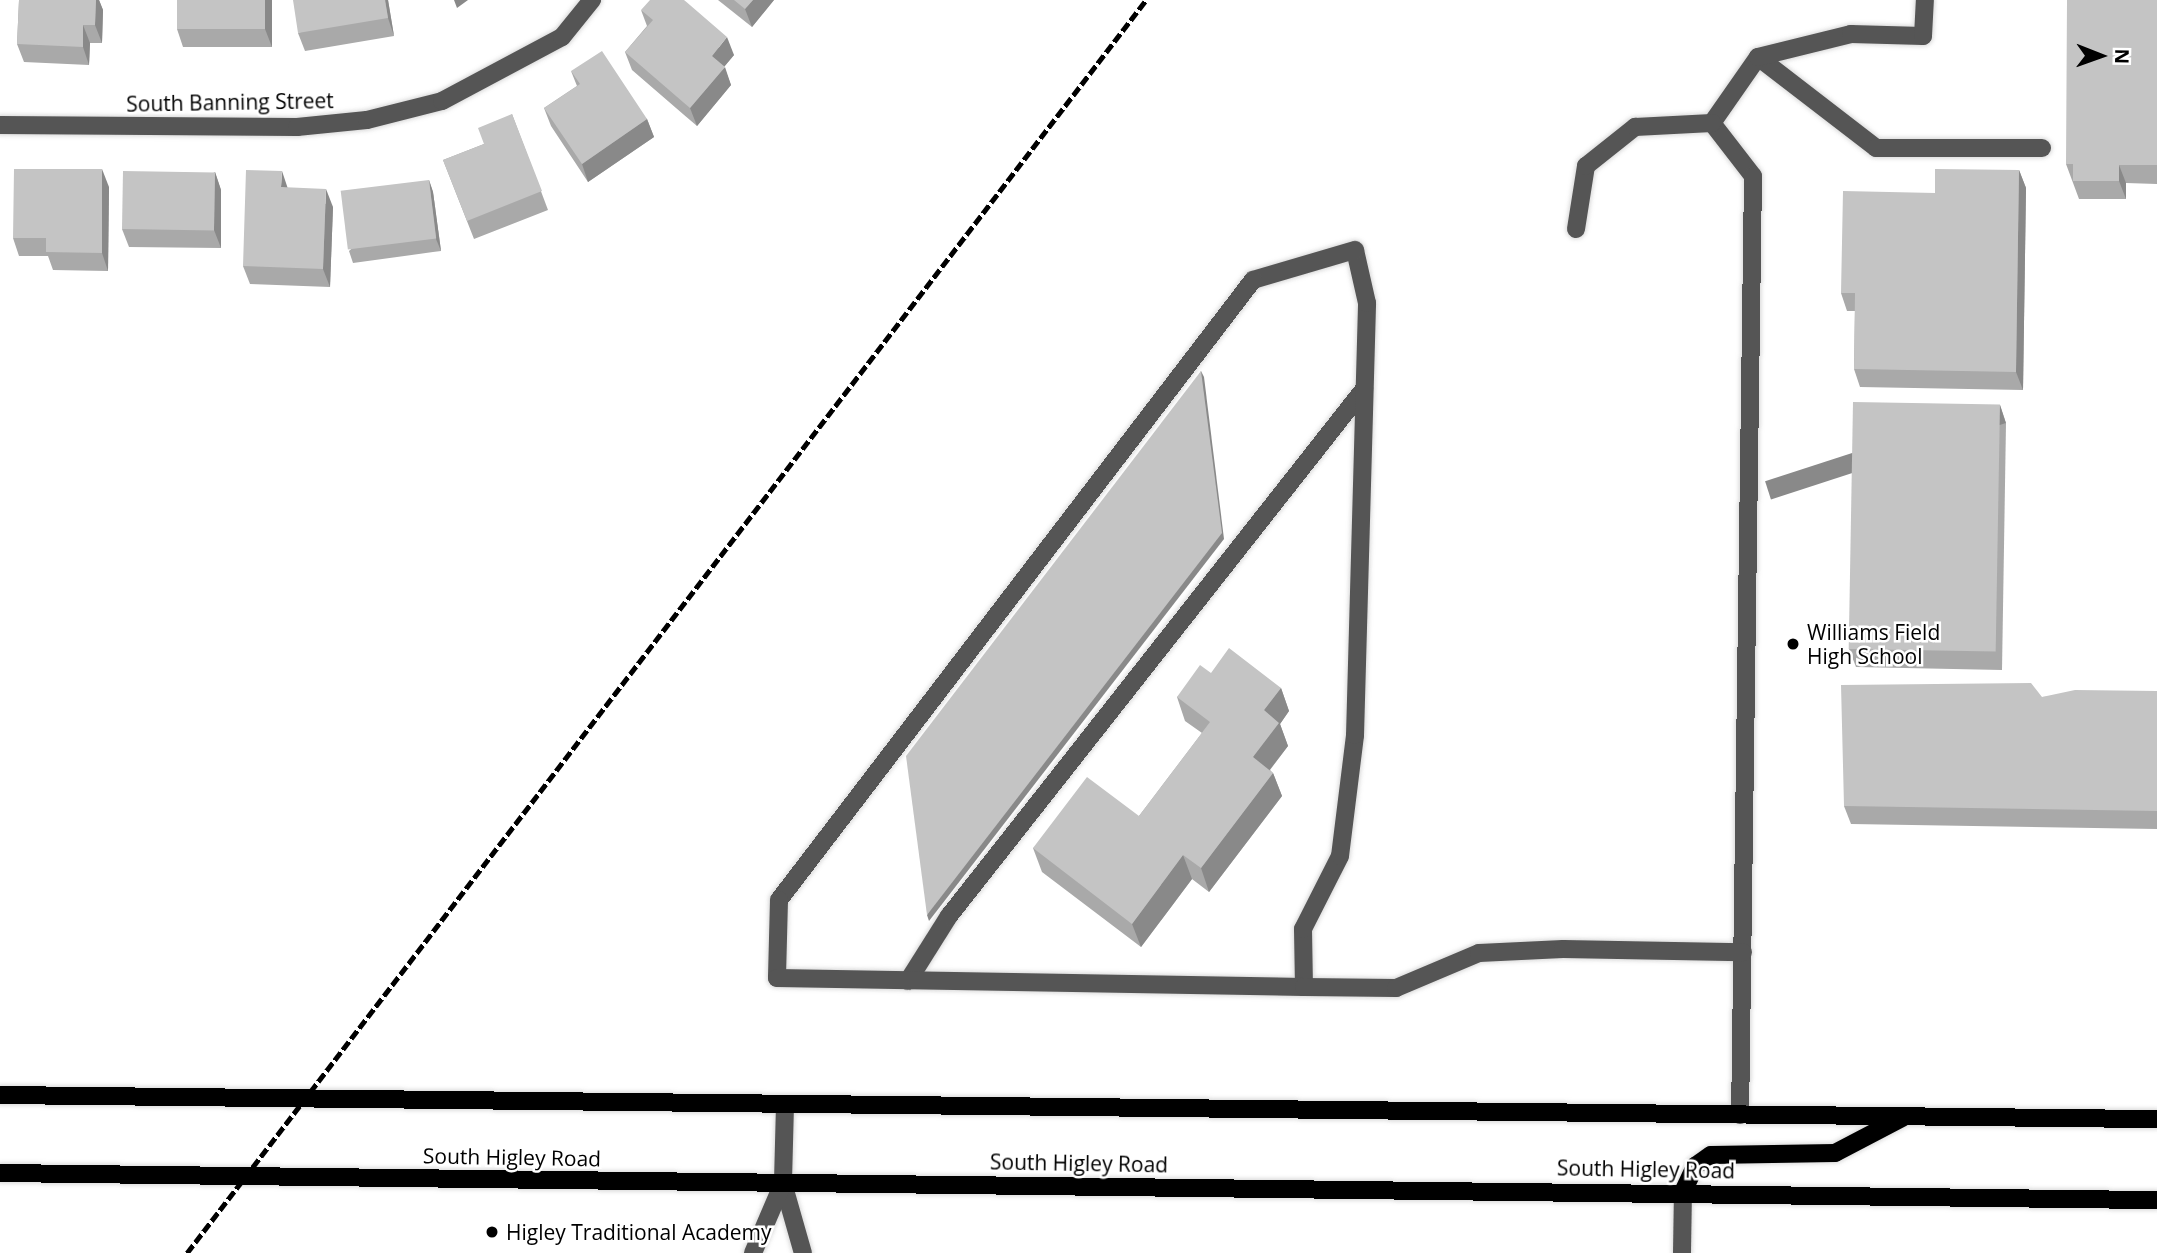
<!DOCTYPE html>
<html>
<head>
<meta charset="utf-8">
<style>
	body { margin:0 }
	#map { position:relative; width:2157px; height:1253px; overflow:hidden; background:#fff; font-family:"Open Sans",sans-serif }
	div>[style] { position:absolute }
	.roads { filter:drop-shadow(0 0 2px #dbdbdb) drop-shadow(0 0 2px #dbdbdb) }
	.minor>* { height:18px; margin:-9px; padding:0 9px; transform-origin:9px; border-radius:9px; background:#555 }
	.major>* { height:18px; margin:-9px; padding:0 9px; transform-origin:9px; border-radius:9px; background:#000 }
	.rail>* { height:5px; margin-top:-2.5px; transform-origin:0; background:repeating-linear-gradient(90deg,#000 0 10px,transparent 0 13.5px) }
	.wall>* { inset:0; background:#a9a9a9 }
	.shaded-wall>* { inset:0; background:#898989; transform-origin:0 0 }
	.building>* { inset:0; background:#c4c4c4; transform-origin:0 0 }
	.dots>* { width:19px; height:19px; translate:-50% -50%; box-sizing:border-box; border:4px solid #fff; border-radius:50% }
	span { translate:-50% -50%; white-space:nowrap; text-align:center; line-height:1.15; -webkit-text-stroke:5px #fff; paint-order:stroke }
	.street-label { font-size:21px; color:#000 }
	.poi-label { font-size:21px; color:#000 }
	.left { translate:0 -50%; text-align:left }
	.north { position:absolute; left:2066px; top:21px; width:70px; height:70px; -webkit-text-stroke:5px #fff; paint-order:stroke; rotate:91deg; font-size:19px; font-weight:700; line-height:28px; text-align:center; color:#000 }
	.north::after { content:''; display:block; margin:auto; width:24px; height:32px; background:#000; clip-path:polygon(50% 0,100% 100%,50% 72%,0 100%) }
</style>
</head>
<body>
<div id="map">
	<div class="roads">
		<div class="minor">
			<i style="left:1758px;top:57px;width:149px;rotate:37.6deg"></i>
			<i style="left:1876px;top:148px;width:166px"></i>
			<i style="left:1712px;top:123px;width:67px;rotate:52.3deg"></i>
			<i style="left:1753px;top:176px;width:939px;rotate:90.79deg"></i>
			<i style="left:1712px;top:123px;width:80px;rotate:-55.1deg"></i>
			<i style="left:1758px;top:57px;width:96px;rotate:-13.9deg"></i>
			<i style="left:1851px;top:34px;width:72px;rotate:1.6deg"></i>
			<i style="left:1923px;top:36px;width:36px;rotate:-87deg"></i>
			<i style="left:0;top:125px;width:297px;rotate:0.4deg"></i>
			<i style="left:297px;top:127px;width:70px;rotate:-5.7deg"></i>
			<i style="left:367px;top:120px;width:77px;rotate:-14.2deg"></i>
			<i style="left:442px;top:101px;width:136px;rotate:-28.1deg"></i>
			<i style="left:562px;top:37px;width:48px;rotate:-51deg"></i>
			<i style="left:1576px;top:229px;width:64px;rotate:-81deg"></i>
			<i style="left:1586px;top:166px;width:63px;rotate:-38.5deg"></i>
			<i style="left:1635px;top:127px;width:77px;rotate:-3deg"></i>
			<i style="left:908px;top:981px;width:77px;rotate:-57.8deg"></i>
			<i style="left:949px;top:916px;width:671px;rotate:-51.78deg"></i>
			<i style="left:1304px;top:987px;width:58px;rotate:-91deg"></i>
			<i style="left:1303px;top:929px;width:82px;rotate:-63.1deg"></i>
			<i style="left:1340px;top:856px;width:122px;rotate:-82.9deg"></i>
			<i style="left:1355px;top:735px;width:432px;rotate:-88.4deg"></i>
			<i style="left:1367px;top:303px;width:54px;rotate:-102.8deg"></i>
			<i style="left:1355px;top:250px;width:106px;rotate:163.6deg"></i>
			<i style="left:1253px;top:280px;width:780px;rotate:127.4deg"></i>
			<i style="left:779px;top:900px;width:78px;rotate:91.5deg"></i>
			<i style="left:777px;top:978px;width:527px;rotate:0.98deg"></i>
			<i style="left:1304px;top:987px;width:92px;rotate:0.6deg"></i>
			<i style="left:1396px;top:988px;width:90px;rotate:-22.9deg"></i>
			<i style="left:1479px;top:953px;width:84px;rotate:-2.7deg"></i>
			<i style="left:1563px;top:949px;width:180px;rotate:1deg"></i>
			<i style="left:785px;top:1105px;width:78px;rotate:91.5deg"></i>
			<i style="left:783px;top:1183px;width:73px;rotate:74.1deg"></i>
			<i style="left:753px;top:1253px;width:76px;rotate:-66.8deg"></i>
			<i style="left:1682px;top:1253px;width:61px;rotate:-89.1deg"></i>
		</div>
		<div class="major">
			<i style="left:0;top:1095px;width:2157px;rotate:0.64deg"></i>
			<i style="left:0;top:1173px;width:2157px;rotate:0.72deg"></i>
			<i style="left:1683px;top:1192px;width:29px;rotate:-65deg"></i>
			<i style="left:1695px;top:1166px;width:19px;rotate:-35deg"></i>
			<i style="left:1711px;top:1155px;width:124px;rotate:-0.9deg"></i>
			<i style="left:1835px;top:1153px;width:76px;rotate:-27.6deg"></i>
		</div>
	</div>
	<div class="rail">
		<i style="left:187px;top:1253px;width:1578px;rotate:-52.57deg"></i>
	</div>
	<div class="wall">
		<i style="clip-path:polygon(19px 0,99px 0,103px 10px,102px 43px,90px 43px,89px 65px,24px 62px,17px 44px)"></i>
		<i style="clip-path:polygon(272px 0,272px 47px,183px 47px,177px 29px)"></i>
		<i style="clip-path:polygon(388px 0,394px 36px,305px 51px,298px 33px)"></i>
		<i style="clip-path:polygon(718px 0,774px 0,752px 27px)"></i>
		<i style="clip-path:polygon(2157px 0,2157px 184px,2126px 183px,2126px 199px,2079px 199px,2066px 164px)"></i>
		<i style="clip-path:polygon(641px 10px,734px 55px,724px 67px,731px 85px,697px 126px,632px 70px,625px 52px,647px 26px)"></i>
		<i style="clip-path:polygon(571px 71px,647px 119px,654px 137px,588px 182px,551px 126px,544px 108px,577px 86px)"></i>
		<i style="clip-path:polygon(512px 114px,548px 210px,474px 239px,443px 160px,484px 144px)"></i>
		<i style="clip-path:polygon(2019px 170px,2026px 188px,2023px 390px,1860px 387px,1854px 369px,1855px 311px,1847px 311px,1841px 293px,1935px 193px)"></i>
		<i style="clip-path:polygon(215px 172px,221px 190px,221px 248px,129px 247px,122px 229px)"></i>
		<i style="clip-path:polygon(429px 180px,433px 192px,441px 251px,353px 263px,349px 251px)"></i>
		<i style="clip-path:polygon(109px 187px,108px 271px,53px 270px,48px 256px,19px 256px,13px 238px)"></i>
		<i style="clip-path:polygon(288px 188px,333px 207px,330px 287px,250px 284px,243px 266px)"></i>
		<i style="clip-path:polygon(2000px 405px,2006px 423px,2002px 670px,1856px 667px,1849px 649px)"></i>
		<i style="clip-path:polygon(1211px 673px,1281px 688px,1289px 711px,1280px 724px,1288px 746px,1270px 770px,1273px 773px,1282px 796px,1209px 892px,1192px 879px,1141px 947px,1042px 872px,1033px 848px,1139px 816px,1202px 733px,1185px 721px,1177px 697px)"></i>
		<i style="clip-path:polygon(2157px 691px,2157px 829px,1851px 824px,1844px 806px,2042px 697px)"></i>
	</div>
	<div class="shaded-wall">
		<i style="clip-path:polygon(96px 0,99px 0,103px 10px,102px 43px,95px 25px)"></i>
		<i style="clip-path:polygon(265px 0,272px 0,272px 47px,265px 29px)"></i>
		<i style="clip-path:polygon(385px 0,388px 0,394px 36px,388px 18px)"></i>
		<i style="clip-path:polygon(454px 0,468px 0,457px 8px)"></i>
		<i style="clip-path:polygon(753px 0,774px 0,752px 27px,745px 9px)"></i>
		<i style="clip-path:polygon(83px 25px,90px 43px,89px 65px,83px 47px)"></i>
		<i style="clip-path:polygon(727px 37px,734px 55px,718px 74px,712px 56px)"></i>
		<i style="clip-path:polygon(725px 67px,731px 85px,697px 126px,690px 108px)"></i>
		<i style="clip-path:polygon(647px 119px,654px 137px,588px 182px,582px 164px)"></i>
		<i style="clip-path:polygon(2119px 165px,2126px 183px,2126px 199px,2119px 181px)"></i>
		<i style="clip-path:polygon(102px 169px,109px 187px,108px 271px,102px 253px)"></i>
		<i style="clip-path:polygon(2019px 170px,2026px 188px,2023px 390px,2016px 372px)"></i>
		<i style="clip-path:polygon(282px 171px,288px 189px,281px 187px)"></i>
		<i style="clip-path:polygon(215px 172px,221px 190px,221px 248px,214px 230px)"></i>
		<i style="clip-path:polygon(429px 180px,433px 192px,441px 251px,436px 239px)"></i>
		<i style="clip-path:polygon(326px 189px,333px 207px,330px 287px,323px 269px)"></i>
		<i style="clip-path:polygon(1201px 371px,1204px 377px,1224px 539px,929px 921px,927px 915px)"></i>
		<i style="left:2000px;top:405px;width:19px;height:247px;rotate:72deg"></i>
		<i style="clip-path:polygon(1281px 688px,1289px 711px,1280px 724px,1288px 746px,1261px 781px,1253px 757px,1264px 710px)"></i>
		<i style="clip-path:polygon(1273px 773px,1282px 796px,1209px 892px,1201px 868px)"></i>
		<i style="clip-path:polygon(1183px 855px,1192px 879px,1141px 947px,1132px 924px)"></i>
	</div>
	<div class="building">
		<i style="clip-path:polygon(19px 0,96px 0,95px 25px,83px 25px,83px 47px,17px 44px)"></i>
		<i style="left:177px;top:0;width:88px;height:29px"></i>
		<i style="clip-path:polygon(293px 0,385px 0,388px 18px,298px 33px)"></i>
		<i style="clip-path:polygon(650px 0,684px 0,727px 37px,712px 56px,725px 67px,690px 108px,625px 52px,653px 20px,641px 10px)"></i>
		<i style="clip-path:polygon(734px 0,753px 0,745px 9px)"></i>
		<i style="clip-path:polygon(2067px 0,2157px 0,2157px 165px,2119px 165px,2119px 181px,2073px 181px,2073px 164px,2066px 164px)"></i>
		<i style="clip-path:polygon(602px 51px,647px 119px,582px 164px,544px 108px,580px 84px,571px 71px)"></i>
		<i style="clip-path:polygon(512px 114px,542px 191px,467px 221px,443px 160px,484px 144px,478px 128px)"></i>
		<i style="clip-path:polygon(14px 169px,102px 169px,102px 253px,46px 252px,46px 238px,13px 238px)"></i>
		<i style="clip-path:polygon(1935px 169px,2019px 170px,2016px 372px,1854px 369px,1855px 293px,1841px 293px,1843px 191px,1935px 193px)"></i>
		<i style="clip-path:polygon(246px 170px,282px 171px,281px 187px,326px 189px,323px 269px,243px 266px)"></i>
		<i style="left:123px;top:171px;width:92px;height:58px;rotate:1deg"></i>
		<i style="left:429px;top:180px;width:59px;height:89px;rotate:83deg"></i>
		<i style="clip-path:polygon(1201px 371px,1222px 533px,927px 915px,906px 756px)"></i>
		<i style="left:1853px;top:402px;width:147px;height:247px;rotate:1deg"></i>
		<i style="clip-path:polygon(1229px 648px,1281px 688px,1264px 710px,1279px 723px,1253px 757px,1273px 773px,1201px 868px,1183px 855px,1132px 924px,1033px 848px,1087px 777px,1139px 816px,1210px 722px,1177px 697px,1200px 665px,1211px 673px)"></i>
		<i style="clip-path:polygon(2031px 683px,2042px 697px,2075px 690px,2157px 691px,2157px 811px,1844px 806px,1841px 685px)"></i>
	</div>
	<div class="dots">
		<i style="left:1793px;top:644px;background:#000"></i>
		<i style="left:492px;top:1232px;background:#000"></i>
	</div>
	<div class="street-label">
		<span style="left:230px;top:102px;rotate:-1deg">South Banning Street</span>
		<span style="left:512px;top:1157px;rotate:1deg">South Higley Road</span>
		<span style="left:1079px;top:1163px;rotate:1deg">South Higley Road</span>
		<span style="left:1646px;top:1169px;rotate:1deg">South Higley Road</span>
	</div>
	<div class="poi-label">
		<span class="left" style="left:1807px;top:644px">Williams Field<br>High School</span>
		<span class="left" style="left:506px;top:1232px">Higley Traditional Academy</span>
	</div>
	<div class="north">N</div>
</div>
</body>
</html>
